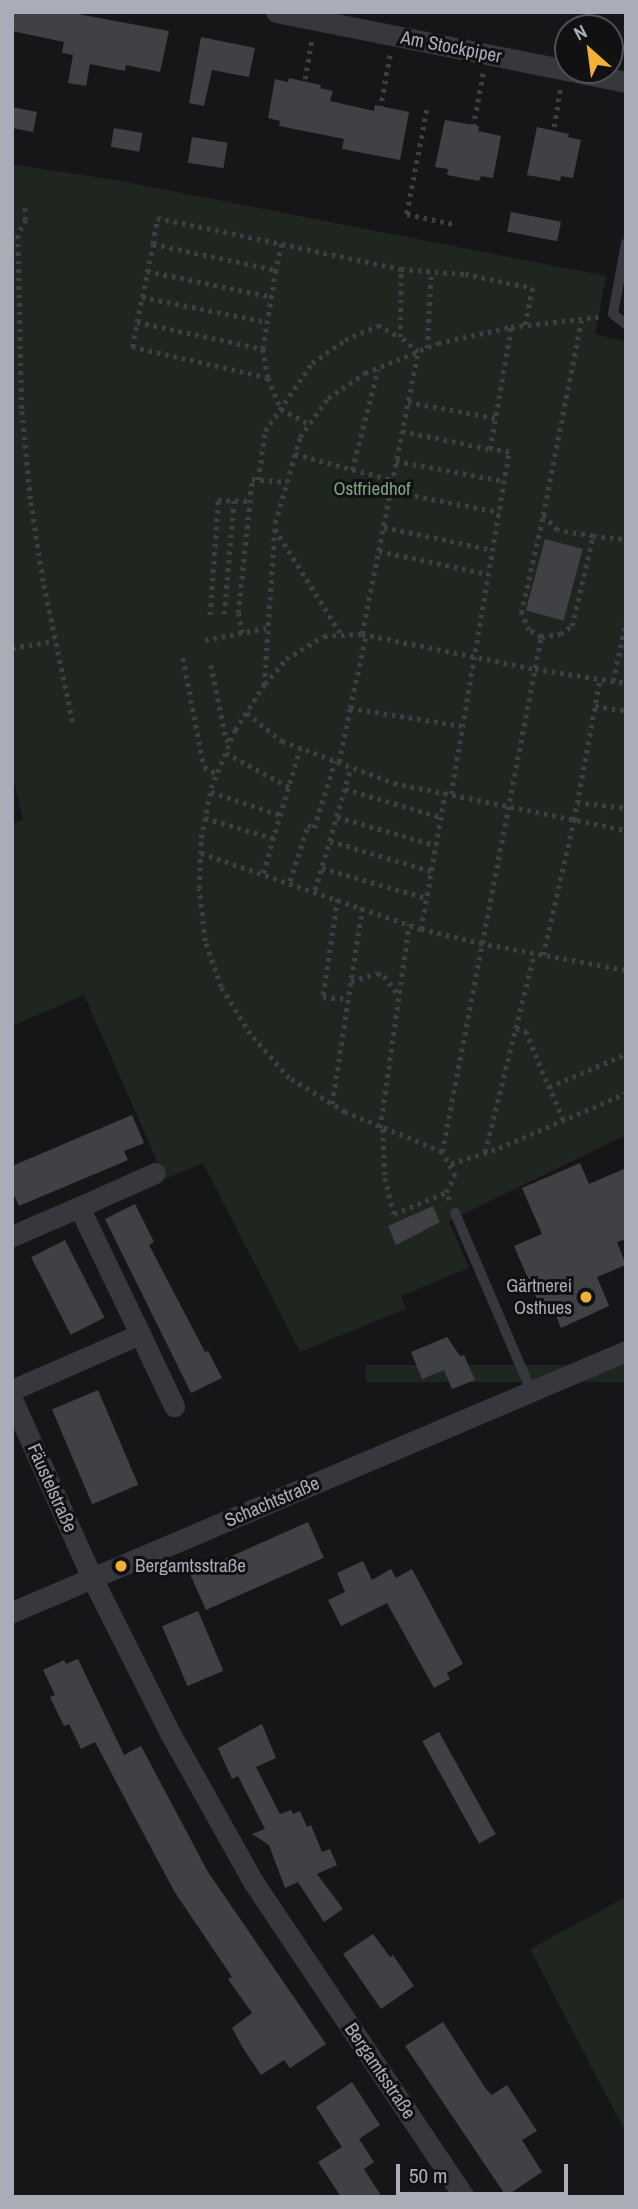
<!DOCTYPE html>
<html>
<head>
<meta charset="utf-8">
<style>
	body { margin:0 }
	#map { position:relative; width:638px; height:2209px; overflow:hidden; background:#161618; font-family:"Archivo Narrow",sans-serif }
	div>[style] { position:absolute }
	.green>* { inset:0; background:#1e261f; transform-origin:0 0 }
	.building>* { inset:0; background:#404145; transform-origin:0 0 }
	.path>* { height:4.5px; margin-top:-2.25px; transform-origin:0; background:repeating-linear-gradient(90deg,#3d3f44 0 3.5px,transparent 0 8.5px) }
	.service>* { height:10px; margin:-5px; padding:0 5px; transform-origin:5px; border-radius:5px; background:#37383d }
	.minor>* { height:21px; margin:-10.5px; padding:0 10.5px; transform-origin:10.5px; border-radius:10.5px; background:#37383d }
	.dots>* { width:19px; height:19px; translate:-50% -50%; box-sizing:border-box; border:4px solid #111113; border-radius:50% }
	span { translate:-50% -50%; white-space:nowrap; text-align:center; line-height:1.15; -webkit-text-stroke:6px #111113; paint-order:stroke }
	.street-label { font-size:19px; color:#a8adb8 }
	.park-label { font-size:19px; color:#7fa381 }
	.poi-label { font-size:19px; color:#a8adb8 }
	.right { translate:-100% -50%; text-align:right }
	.left { translate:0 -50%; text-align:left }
	.frame { position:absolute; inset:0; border:14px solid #a8adb8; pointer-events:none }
	.north { position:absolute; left:554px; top:14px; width:70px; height:70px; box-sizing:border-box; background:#111113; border:2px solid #4d4f55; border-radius:50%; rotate:332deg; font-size:19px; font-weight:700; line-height:28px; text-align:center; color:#a8adb8 }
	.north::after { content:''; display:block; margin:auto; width:24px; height:32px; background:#f2b134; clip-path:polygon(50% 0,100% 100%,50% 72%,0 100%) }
	.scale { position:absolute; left:396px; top:2164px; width:172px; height:32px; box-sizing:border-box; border:4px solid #a8adb8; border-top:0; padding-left:9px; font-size:21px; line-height:24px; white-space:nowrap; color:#a8adb8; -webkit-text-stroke:5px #111113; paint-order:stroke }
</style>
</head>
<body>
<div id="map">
	<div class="green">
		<i style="clip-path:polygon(12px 164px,121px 181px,606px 276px,595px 334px,626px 342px,626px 1135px,449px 1221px,469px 1268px,401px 1296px,406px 1309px,300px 1352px,203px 1163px,165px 1179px,84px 995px,12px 1026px,12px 824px,23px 820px,12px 773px)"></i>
		<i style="left:626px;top:1365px;width:17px;height:260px;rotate:90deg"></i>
		<i style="clip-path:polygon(626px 1897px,626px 2133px,530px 1949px)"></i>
	</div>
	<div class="building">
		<i style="clip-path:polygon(12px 12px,67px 12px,169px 31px,160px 72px,126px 65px,125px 71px,90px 64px,86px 86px,68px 83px,73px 55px,62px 53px,64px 42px,12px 31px)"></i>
		<i style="clip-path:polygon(201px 37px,255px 48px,249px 77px,212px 70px,204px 106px,189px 103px)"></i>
		<i style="clip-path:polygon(289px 78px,321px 85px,320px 88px,333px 91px,330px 101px,374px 111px,375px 105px,409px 112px,400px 160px,342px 149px,344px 139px,279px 126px,280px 121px,268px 118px,275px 79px,288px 82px)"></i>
		<i style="clip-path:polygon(12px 107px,37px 112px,33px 132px,12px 128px)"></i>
		<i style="clip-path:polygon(445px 120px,479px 126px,478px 131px,501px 136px,493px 178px,481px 176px,479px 181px,447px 175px,448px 169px,435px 167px)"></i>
		<i style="clip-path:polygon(537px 127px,569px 134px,568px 137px,581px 140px,573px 178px,561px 176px,560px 181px,527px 175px)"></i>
		<i style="left:114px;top:128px;width:29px;height:19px;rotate:10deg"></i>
		<i style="left:192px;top:137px;width:36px;height:26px;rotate:9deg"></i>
		<i style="left:511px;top:212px;width:51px;height:20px;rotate:11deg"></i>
		<i style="left:545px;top:539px;width:39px;height:74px;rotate:15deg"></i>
		<i style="clip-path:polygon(132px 1115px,144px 1143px,124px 1151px,128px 1160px,19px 1206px,12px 1191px,12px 1166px)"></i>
		<i style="clip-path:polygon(580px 1163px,589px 1184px,626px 1168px,626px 1239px,617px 1242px,626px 1265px,597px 1277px,609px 1306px,561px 1328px,550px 1301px,540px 1306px,514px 1246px,542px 1234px,522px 1188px)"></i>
		<i style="clip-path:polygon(135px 1204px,154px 1242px,149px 1245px,205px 1352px,208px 1351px,222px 1378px,191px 1393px,105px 1219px)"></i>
		<i style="clip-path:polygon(433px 1206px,440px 1222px,396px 1245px,388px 1226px)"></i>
		<i style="left:65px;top:1240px;width:87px;height:38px;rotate:63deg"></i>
		<i style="clip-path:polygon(447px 1337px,460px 1356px,464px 1355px,475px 1380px,452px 1389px,444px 1370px,422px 1379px,411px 1352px)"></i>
		<i style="left:98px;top:1390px;width:103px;height:50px;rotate:67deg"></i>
		<i style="left:308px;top:1522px;width:39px;height:129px;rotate:66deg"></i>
		<i style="clip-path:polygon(363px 1561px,372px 1580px,391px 1569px,396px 1578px,412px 1569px,463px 1664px,447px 1673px,450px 1679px,434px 1688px,387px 1603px,341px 1626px,328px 1600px,345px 1592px,337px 1573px)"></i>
		<i style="left:198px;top:1611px;width:65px;height:39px;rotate:67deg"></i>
		<i style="clip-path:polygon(78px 1659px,124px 1755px,141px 1746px,208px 1872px,326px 2044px,290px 2068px,284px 2060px,261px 2075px,243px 2048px,232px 2028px,252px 2013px,228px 1979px,232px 1977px,174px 1891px,95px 1742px,81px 1749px,69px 1724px,64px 1726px,50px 1697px,55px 1695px,43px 1670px,64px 1660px,66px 1664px)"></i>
		<i style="clip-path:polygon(262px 1724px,276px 1758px,256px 1767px,280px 1814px,291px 1810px,293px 1814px,300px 1811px,307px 1827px,311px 1825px,322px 1852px,330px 1849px,337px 1865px,317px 1874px,343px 1909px,324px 1922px,298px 1882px,285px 1888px,269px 1845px,252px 1834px,265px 1829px,238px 1776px,232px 1779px,218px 1748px)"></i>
		<i style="left:439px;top:1732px;width:117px;height:19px;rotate:61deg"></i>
		<i style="clip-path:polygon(373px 1934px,390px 1957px,393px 1955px,414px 1986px,381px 2009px,343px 1954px)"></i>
		<i style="clip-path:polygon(443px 2022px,486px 2089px,492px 2095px,507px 2085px,537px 2131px,522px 2140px,542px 2172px,506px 2196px,405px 2046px)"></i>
		<i style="clip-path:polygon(352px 2082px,380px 2125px,359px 2139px,374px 2162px,364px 2169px,382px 2197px,341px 2197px,318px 2162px,342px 2147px,316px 2107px)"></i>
	</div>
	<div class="path">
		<i style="left:305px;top:79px;width:42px;rotate:-80.3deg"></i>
		<i style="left:380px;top:109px;width:56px;rotate:-79.7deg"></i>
		<i style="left:427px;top:110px;width:106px;rotate:100.9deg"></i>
		<i style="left:407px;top:214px;width:47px;rotate:12.3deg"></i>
		<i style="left:473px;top:127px;width:55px;rotate:-79.5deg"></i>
		<i style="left:554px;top:127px;width:38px;rotate:-81deg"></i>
		<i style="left:25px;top:208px;width:12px;rotate:85deg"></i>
		<i style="left:26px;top:220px;width:17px;rotate:118deg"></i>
		<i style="left:18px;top:235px;width:176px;rotate:88.7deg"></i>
		<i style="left:22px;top:411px;width:91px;rotate:84.4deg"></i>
		<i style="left:31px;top:502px;width:84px;rotate:81.1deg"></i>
		<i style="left:44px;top:585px;width:141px;rotate:78.1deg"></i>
		<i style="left:153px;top:244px;width:26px;rotate:-81deg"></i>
		<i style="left:157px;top:218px;width:128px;rotate:11.7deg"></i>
		<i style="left:282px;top:244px;width:27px;rotate:103deg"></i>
		<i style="left:282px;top:244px;width:122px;rotate:11.9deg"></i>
		<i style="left:401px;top:269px;width:64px;rotate:4.5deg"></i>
		<i style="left:465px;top:274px;width:69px;rotate:11.6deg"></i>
		<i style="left:533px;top:288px;width:39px;rotate:102deg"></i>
		<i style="left:147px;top:271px;width:128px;rotate:11.7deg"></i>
		<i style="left:142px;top:297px;width:127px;rotate:11.3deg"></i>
		<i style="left:137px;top:322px;width:129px;rotate:12.1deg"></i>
		<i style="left:427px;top:348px;width:76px;rotate:-87deg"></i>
		<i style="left:268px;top:378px;width:139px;rotate:-167.2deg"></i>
		<i style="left:132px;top:347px;width:105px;rotate:-78.5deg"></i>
		<i style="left:153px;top:244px;width:126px;rotate:11.9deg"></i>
		<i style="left:276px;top:270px;width:80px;rotate:99.3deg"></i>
		<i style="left:263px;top:349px;width:29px;rotate:80deg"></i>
		<i style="left:268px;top:378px;width:34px;rotate:67deg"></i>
		<i style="left:281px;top:409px;width:32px;rotate:28deg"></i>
		<i style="left:408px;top:402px;width:89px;rotate:10.3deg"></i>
		<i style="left:402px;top:431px;width:90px;rotate:11.6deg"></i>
		<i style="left:295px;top:454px;width:100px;rotate:15deg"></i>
		<i style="left:396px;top:461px;width:110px;rotate:10.5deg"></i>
		<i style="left:352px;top:470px;width:104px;rotate:-75.6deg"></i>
		<i style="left:258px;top:480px;width:49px;rotate:-81.9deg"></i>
		<i style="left:265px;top:431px;width:83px;rotate:-55.3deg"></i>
		<i style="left:312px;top:363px;width:40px;rotate:-34.9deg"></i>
		<i style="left:345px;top:340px;width:36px;rotate:-24deg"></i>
		<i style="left:378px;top:325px;width:25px;rotate:29deg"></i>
		<i style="left:390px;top:491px;width:111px;rotate:10.9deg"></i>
		<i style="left:384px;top:527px;width:111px;rotate:11.9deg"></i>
		<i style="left:275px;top:529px;width:124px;rotate:57.8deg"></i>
		<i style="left:593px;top:536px;width:33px;rotate:5deg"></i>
		<i style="left:379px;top:551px;width:111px;rotate:11.9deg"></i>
		<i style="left:224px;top:614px;width:114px;rotate:-85deg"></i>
		<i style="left:210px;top:615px;width:115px;rotate:-86deg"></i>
		<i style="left:218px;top:500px;width:32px;rotate:2deg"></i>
		<i style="left:242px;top:633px;width:20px;rotate:-101deg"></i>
		<i style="left:238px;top:613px;width:135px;rotate:-84deg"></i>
		<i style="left:252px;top:479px;width:35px;rotate:5deg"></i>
		<i style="left:362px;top:634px;width:288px;rotate:-78.8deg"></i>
		<i style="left:418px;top:352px;width:23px;rotate:-140deg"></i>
		<i style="left:400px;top:337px;width:68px;rotate:-89.2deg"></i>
		<i style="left:541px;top:637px;width:14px;rotate:-150deg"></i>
		<i style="left:529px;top:630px;width:19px;rotate:-115deg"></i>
		<i style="left:521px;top:613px;width:99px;rotate:-77.2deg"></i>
		<i style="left:205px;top:640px;width:62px;rotate:-11.1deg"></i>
		<i style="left:12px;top:648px;width:43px;rotate:-9.5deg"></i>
		<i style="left:183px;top:658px;width:111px;rotate:79.1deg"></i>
		<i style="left:204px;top:767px;width:15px;rotate:28deg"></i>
		<i style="left:211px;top:665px;width:76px;rotate:78.5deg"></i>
		<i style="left:226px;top:739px;width:5px;rotate:37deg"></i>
		<i style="left:613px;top:681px;width:61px;rotate:-77.8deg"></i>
		<i style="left:265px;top:684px;width:33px;rotate:-50deg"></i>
		<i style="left:286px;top:659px;width:44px;rotate:-31.2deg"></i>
		<i style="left:324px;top:636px;width:38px;rotate:-3deg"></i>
		<i style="left:362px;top:634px;width:177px;rotate:11.4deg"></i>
		<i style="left:535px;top:669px;width:92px;rotate:8.7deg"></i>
		<i style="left:595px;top:706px;width:31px;rotate:9deg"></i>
		<i style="left:350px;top:708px;width:75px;rotate:-77.6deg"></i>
		<i style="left:247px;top:713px;width:45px;rotate:38.7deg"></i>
		<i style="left:282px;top:741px;width:120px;rotate:20.6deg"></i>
		<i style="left:394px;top:783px;width:237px;rotate:11.5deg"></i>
		<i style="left:226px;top:753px;width:72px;rotate:28.4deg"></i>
		<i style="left:339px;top:762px;width:55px;rotate:-78.5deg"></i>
		<i style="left:350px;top:708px;width:113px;rotate:9.1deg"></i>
		<i style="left:345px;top:789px;width:100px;rotate:16.3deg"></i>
		<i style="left:211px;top:792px;width:73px;rotate:18.4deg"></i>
		<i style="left:451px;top:794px;width:347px;rotate:-80.4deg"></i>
		<i style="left:509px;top:452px;width:19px;rotate:-171deg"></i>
		<i style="left:490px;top:449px;width:124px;rotate:-80.2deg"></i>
		<i style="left:577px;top:802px;width:49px;rotate:7deg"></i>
		<i style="left:337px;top:817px;width:103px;rotate:15.8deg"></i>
		<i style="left:205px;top:818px;width:71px;rotate:16.4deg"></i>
		<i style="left:330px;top:841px;width:105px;rotate:16.5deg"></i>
		<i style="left:201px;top:853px;width:233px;rotate:19.1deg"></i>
		<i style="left:421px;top:929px;width:61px;rotate:13.3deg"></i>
		<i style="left:480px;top:943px;width:148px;rotate:10.5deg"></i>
		<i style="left:322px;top:868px;width:108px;rotate:16.1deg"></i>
		<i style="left:263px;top:873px;width:130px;rotate:-73.5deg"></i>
		<i style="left:290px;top:881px;width:59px;rotate:-72.2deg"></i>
		<i style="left:308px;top:825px;width:7px;rotate:27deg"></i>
		<i style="left:314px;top:828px;width:70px;rotate:-72.6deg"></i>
		<i style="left:315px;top:890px;width:128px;rotate:-73.7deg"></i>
		<i style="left:338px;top:899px;width:99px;rotate:98.7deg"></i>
		<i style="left:323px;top:997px;width:25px;rotate:5deg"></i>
		<i style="left:421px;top:929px;width:138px;rotate:-80deg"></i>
		<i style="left:543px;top:955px;width:139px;rotate:-77.1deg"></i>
		<i style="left:574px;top:820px;width:143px;rotate:-79.6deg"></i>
		<i style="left:351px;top:981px;width:28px;rotate:-17deg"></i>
		<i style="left:378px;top:973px;width:7px;rotate:27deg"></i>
		<i style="left:384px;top:976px;width:23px;rotate:52deg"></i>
		<i style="left:516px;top:1028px;width:10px;rotate:17deg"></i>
		<i style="left:526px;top:1031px;width:61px;rotate:67.7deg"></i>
		<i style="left:332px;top:1104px;width:199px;rotate:-81.3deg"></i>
		<i style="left:563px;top:1120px;width:36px;rotate:-113deg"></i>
		<i style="left:549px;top:1087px;width:84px;rotate:-23.2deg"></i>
		<i style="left:380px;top:1128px;width:206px;rotate:-81.9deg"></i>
		<i style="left:383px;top:1129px;width:49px;rotate:87.7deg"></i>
		<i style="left:385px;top:1178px;width:37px;rotate:76deg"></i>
		<i style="left:394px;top:1214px;width:56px;rotate:-22.9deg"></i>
		<i style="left:442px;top:1152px;width:524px;rotate:-79.12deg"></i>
		<i style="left:541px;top:637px;width:19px;rotate:-9deg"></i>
		<i style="left:560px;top:634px;width:14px;rotate:-34deg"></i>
		<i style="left:572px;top:626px;width:92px;rotate:-76.9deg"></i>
		<i style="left:593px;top:536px;width:36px;rotate:-171deg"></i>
		<i style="left:557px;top:530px;width:21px;rotate:-133deg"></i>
		<i style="left:543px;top:515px;width:198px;rotate:-78.9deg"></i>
		<i style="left:485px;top:1152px;width:204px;rotate:-76.1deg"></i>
		<i style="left:451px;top:1164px;width:51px;rotate:-18.4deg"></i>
		<i style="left:499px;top:1148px;width:138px;rotate:-23.4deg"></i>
		<i style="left:449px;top:1200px;width:9px;rotate:-111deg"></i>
		<i style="left:446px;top:1192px;width:18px;rotate:-61deg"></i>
		<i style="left:455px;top:1176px;width:27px;rotate:-118deg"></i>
		<i style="left:442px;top:1152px;width:105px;rotate:-157.6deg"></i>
		<i style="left:345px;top:1112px;width:66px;rotate:-148.7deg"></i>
		<i style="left:289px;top:1078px;width:59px;rotate:-131.6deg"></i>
		<i style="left:250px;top:1034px;width:55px;rotate:-121.7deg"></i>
		<i style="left:221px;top:987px;width:49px;rotate:-109.2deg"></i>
		<i style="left:205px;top:941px;width:53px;rotate:-96.5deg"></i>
		<i style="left:199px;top:888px;width:50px;rotate:-87.7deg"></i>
		<i style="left:201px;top:838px;width:51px;rotate:-78.7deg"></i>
		<i style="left:211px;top:788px;width:63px;rotate:-67.5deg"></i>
		<i style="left:235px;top:730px;width:54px;rotate:-57.2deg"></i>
		<i style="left:264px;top:685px;width:162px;rotate:-86.1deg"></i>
		<i style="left:275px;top:523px;width:90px;rotate:-73.8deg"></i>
		<i style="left:300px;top:437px;width:48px;rotate:-54.3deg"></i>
		<i style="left:328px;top:398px;width:45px;rotate:-34deg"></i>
		<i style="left:365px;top:373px;width:79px;rotate:-22.3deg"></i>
		<i style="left:438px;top:343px;width:75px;rotate:-12.4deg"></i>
		<i style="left:511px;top:327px;width:88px;rotate:-6.6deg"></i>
	</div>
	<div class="service">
		<i style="left:626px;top:243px;width:72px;rotate:100.4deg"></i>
		<i style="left:613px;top:314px;width:16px;rotate:38deg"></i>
		<i style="left:455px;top:1213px;width:193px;rotate:66.8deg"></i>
	</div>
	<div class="minor">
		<i style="left:276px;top:12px;width:357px;rotate:11.3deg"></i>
		<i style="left:79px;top:1207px;width:83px;rotate:-24.1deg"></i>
		<i style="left:12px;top:1236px;width:73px;rotate:-23.4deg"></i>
		<i style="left:79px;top:1207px;width:141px;rotate:64.3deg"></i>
		<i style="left:140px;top:1334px;width:140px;rotate:156.4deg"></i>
		<i style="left:140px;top:1334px;width:80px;rotate:64.7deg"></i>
		<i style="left:12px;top:1399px;width:196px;rotate:65.9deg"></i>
		<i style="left:92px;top:1578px;width:174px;rotate:63.3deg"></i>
		<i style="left:170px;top:1733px;width:172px;rotate:60.8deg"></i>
		<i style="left:254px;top:1883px;width:378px;rotate:56.2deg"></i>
		<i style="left:12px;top:1612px;width:667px;rotate:-23.03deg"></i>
	</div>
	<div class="dots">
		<i style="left:586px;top:1297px;background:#f2b134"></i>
		<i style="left:121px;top:1566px;background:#f2b134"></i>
	</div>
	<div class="street-label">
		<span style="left:451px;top:47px;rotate:11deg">Am Stockpiper</span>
		<span style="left:52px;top:1488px;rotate:66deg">Fäustelstraße</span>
		<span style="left:272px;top:1502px;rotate:-23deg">Schachtstraße</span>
		<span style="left:380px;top:2071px;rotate:56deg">Bergamtsstraße</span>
	</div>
	<div class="park-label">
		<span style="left:372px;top:489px">Ostfriedhof</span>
	</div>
	<div class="poi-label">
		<span class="right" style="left:572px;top:1297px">Gärtnerei<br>Osthues</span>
		<span class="left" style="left:135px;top:1566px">Bergamtsstraße</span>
	</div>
	<div class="frame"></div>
	<div class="north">N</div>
	<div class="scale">50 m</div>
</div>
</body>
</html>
